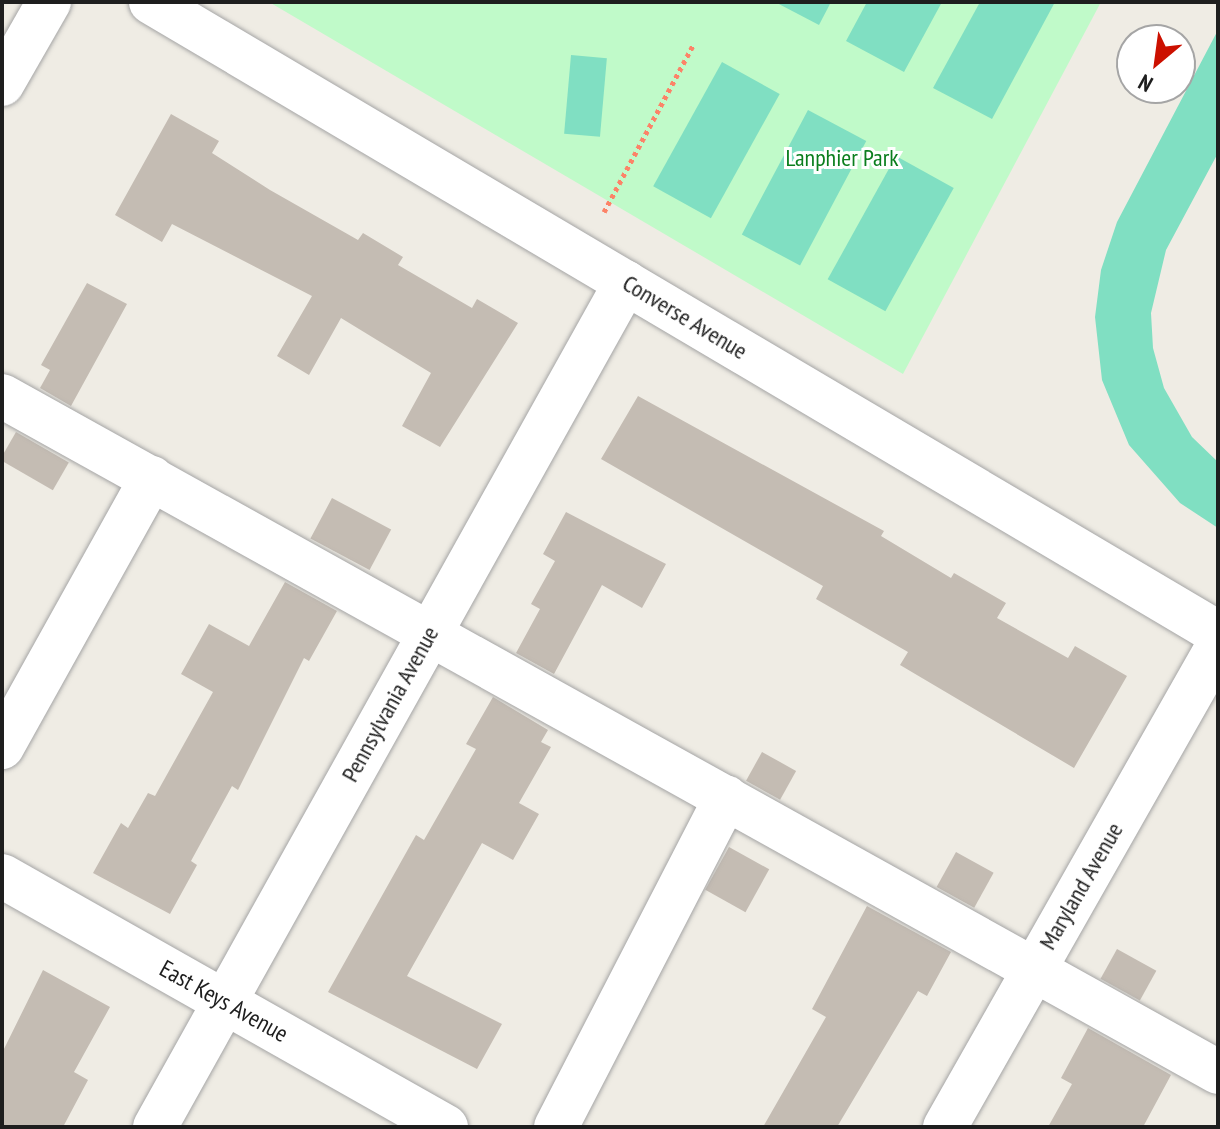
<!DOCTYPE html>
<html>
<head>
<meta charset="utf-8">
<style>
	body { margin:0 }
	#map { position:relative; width:1220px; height:1129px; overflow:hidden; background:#efece4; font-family:"PT Sans Narrow",sans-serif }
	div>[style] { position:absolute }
	.park>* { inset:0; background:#c0fac9 }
	.pitch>* { inset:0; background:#80dfc2; transform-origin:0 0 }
	.building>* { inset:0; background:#c4bcb3; transform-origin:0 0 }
	.path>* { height:5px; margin-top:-2.5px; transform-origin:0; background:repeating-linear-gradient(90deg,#fc8368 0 4px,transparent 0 8px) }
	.roads { filter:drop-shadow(0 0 2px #a5a5a5) drop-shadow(0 0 2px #a5a5a5) }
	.minor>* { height:44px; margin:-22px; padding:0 22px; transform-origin:22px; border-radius:22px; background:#fff }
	span { translate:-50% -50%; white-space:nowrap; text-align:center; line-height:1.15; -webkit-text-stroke:6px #fff; paint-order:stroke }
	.park-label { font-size:24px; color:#0a7e1d }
	.street-label { font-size:24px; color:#1e1e1e }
	.frame { position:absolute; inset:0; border:4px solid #1e1e1e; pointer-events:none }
	.north { position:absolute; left:1116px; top:24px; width:80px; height:80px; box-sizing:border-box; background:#fff; border:2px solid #a5a5a5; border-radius:50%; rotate:209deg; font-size:22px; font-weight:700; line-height:32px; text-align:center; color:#1e1e1e }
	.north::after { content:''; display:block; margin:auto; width:28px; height:36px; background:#cc1000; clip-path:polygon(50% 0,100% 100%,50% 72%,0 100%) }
</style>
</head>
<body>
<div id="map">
	<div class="park">
		<i style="clip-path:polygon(269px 2px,1101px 2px,903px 374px)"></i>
	</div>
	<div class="pitch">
		<i style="clip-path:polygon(775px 2px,831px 2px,819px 25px)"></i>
		<i style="clip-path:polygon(867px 2px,942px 2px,904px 72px,846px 41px)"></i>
		<i style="clip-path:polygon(980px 2px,1055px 2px,992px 119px,933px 88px)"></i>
		<i style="clip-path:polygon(1218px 30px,1218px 153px,1166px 250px,1151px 313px,1153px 348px,1164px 388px,1192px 437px,1218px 462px,1218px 528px,1180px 503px,1129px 445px,1102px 380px,1095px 317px,1101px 270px,1117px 222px)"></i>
		<i style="left:571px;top:55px;width:36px;height:79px;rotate:5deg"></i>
		<i style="left:722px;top:62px;width:66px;height:142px;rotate:29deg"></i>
		<i style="left:808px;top:110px;width:66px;height:141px;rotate:28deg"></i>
		<i style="left:896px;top:156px;width:66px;height:141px;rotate:29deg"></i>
	</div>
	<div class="building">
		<i style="clip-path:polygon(171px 114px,219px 141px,212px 153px,270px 190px,358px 240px,363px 233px,403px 257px,398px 265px,472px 308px,477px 299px,518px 323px,440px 447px,402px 426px,431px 373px,341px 318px,309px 375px,277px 356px,312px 296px,172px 224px,162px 242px,115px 215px)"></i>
		<i style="clip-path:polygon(87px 283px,127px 304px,71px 406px,40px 388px,50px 370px,41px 365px)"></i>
		<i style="clip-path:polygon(638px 396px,884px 531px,881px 536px,951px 578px,954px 573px,1006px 603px,997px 618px,1068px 658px,1075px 646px,1127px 676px,1074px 768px,900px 665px,908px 652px,816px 599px,823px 586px,601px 459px)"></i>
		<i style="left:16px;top:432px;width:61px;height:32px;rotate:30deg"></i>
		<i style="left:332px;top:498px;width:67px;height:46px;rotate:28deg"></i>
		<i style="clip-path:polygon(566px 512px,666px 564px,642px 608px,602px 585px,554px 674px,516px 653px,540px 609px,531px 604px,555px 561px,543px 554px)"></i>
		<i style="clip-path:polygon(285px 582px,337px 611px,309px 661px,304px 658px,238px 790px,232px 786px,191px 861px,197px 865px,170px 914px,93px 873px,121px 823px,128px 828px,148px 793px,155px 796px,213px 692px,181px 674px,209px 624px,249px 646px)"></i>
		<i style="clip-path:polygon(493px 697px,548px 730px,541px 742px,551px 747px,519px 803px,539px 814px,513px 860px,482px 843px,407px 976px,502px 1024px,477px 1069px,328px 992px,416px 835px,424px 840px,476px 749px,466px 744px)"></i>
		<i style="left:762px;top:752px;width:39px;height:33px;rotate:29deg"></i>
		<i style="left:729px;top:847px;width:46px;height:49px;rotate:29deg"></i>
		<i style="left:956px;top:852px;width:43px;height:40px;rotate:29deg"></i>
		<i style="clip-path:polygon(867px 906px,951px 952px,927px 996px,918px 991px,837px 1127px,763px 1127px,826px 1017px,812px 1009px)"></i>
		<i style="left:1117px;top:949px;width:45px;height:34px;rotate:29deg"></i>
		<i style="clip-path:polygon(43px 970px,110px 1007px,74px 1072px,88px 1080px,63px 1127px,2px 1127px,2px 1053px)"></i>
		<i style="clip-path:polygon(1088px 1028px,1171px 1075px,1143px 1127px,1048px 1127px,1072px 1084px,1061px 1078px)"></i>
	</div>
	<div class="path">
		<i style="left:604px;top:212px;width:189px;rotate:-61.9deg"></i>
	</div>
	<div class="roads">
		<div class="minor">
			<i style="left:151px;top:2px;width:1240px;rotate:30.6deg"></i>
			<i style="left:2px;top:84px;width:95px;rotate:-60.2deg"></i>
			<i style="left:2px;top:396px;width:1391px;rotate:29.07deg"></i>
			<i style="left:2px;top:747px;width:308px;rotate:-60.9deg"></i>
			<i style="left:2px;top:876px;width:510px;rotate:29.48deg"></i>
			<i style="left:155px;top:1127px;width:967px;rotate:-60.86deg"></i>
			<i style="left:556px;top:1127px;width:371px;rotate:-62.7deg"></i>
			<i style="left:945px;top:1127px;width:553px;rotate:-60.42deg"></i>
		</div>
	</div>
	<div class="park-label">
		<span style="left:842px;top:158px">Lanphier Park</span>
	</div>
	<div class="street-label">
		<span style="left:685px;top:317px;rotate:31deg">Converse Avenue</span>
		<span style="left:390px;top:704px;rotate:-61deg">Pennsylvania Avenue</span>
		<span style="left:1081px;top:886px;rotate:-60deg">Maryland Avenue</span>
		<span style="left:224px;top:1001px;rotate:29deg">East Keys Avenue</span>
	</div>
	<div class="frame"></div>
	<div class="north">N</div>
</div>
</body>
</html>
